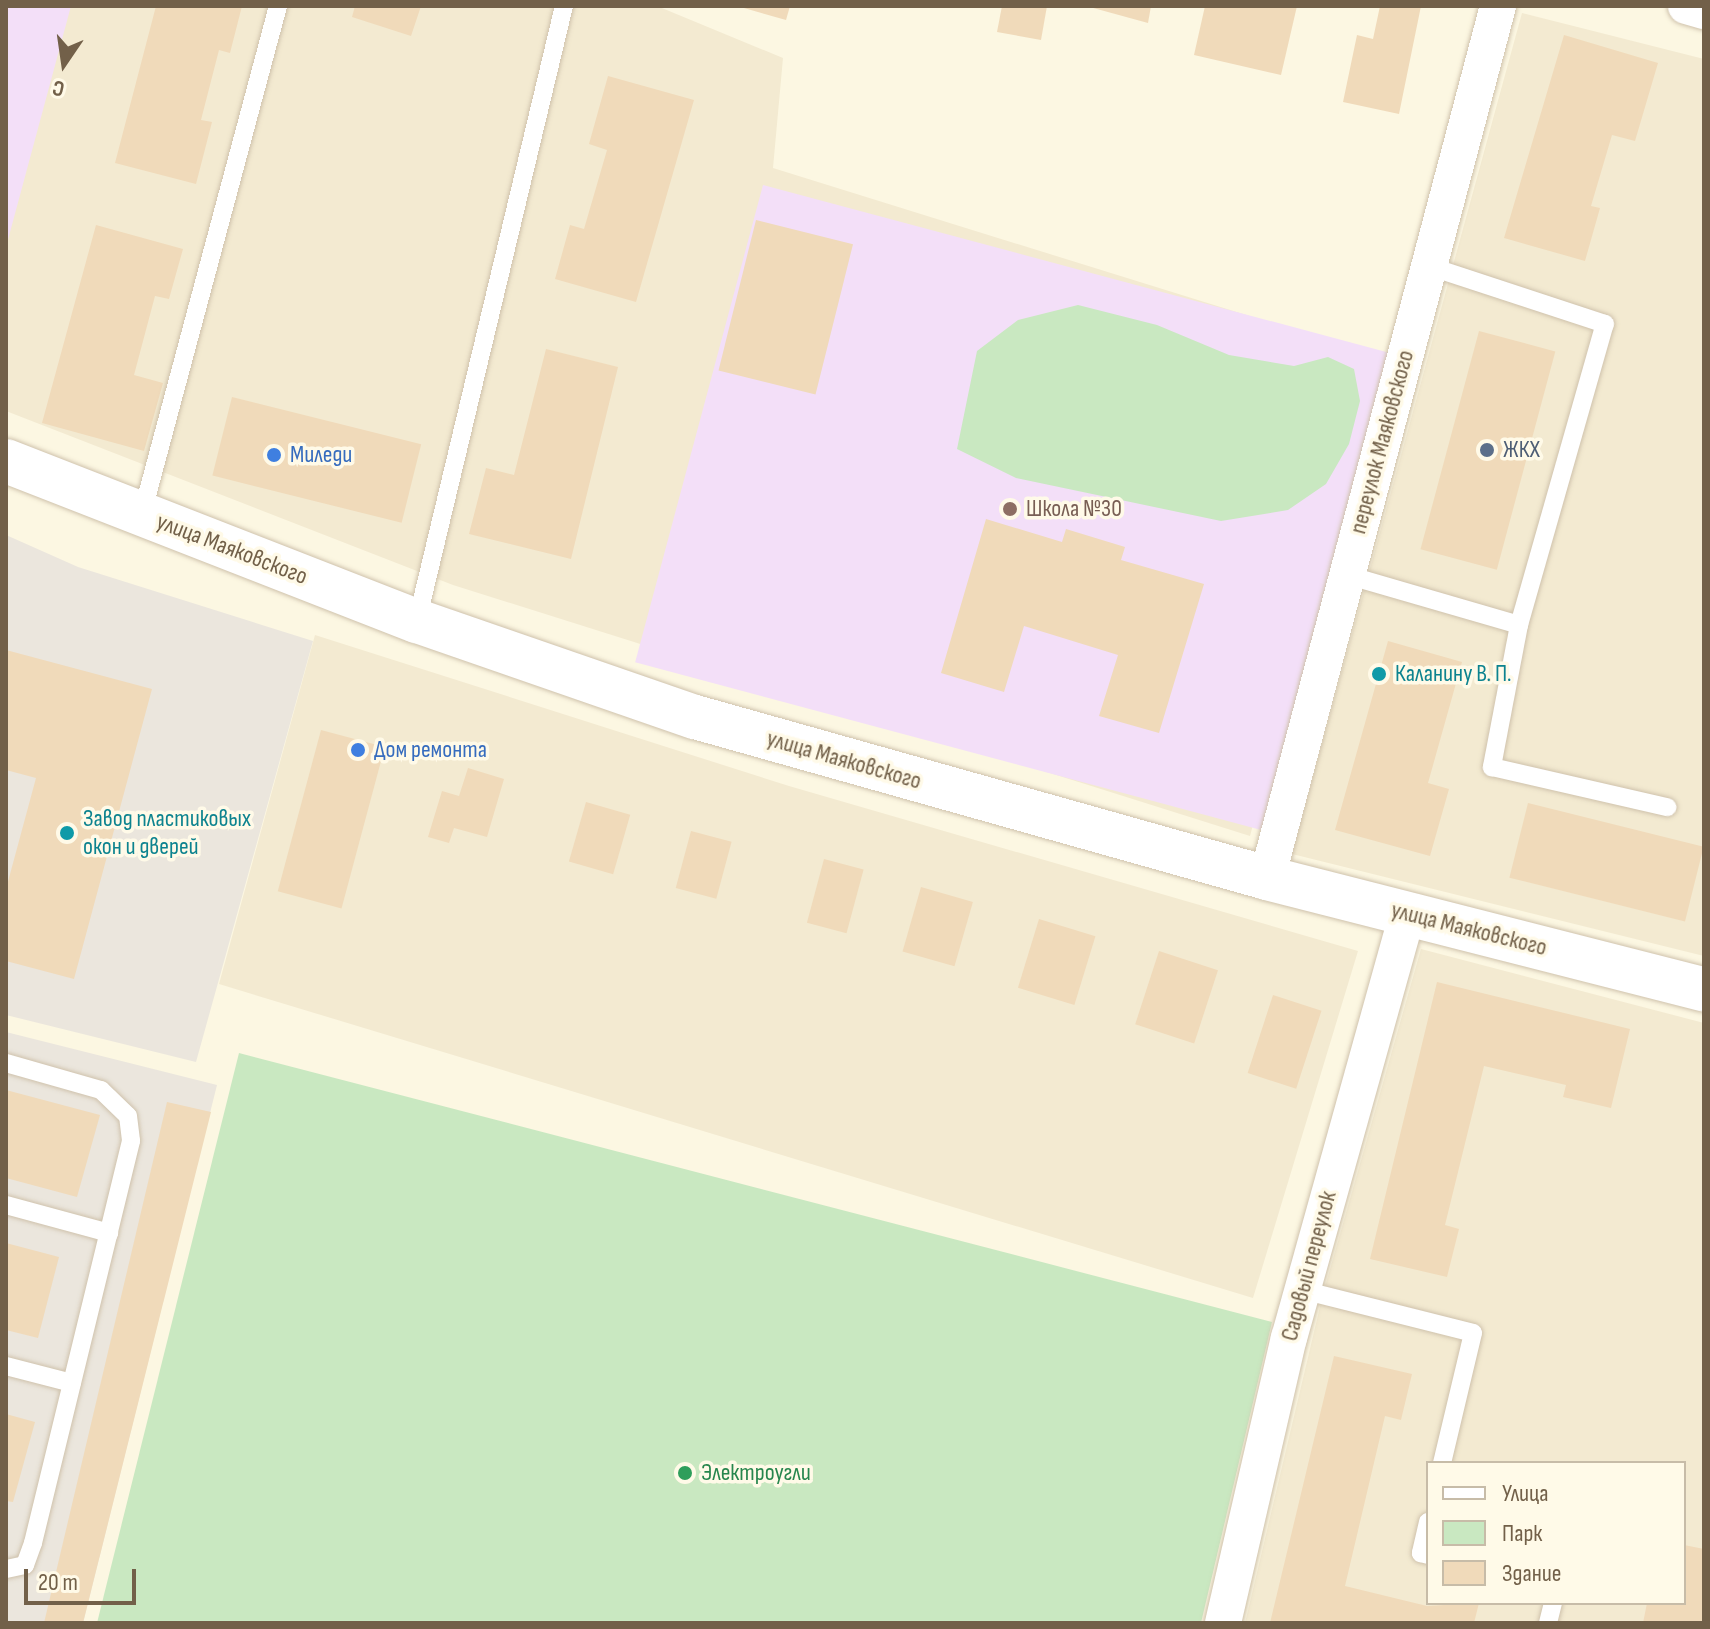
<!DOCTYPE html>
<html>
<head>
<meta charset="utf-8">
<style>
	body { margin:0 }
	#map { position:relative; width:1710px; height:1629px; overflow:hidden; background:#fcf7e2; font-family:"Sofia Sans Condensed",sans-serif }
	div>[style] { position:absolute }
	.residential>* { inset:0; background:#f3ead1 }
	.industrial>* { inset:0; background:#ebe6dd }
	.education>* { inset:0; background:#f3dff8; transform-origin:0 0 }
	.green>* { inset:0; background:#c9e8c1 }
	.building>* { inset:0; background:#f0daba; transform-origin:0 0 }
	.roads { filter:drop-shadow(0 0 2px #cfc2ac) drop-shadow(0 0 2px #cfc2ac) }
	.service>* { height:18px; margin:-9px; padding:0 9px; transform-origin:9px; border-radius:9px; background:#fff }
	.minor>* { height:36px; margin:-18px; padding:0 18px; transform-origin:18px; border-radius:18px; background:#fff }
	.tertiary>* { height:44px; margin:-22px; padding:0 22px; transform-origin:22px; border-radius:22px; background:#fff }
	.dots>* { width:22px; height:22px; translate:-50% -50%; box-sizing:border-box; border:4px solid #fffae8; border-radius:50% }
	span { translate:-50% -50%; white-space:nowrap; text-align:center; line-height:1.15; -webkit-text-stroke:7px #fffae8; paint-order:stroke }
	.street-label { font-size:24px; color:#726049 }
	.service-label { font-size:24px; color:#4e5e75 }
	.left { translate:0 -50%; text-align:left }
	.shop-label { font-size:24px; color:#366cbe }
	.education-label { font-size:24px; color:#785e54 }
	.culture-label { font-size:24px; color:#0d838f }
	.leisure-label { font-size:24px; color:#27864d }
	.frame { position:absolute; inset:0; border:8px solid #726049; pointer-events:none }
	.legend { position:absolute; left:1426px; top:1461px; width:260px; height:144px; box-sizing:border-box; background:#fffae8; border:2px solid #c7bca8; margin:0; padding:10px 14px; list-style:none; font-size:24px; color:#726049 }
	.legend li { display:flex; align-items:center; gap:16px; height:40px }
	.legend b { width:40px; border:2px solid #c7bca8 }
	.north { position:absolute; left:24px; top:24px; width:80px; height:80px; -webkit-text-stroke:6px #fffae8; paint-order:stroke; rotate:193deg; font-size:22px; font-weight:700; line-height:32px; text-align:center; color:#726049 }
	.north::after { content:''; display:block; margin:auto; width:28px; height:36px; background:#726049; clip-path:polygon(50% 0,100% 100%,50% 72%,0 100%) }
	.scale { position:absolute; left:24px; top:1569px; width:112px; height:36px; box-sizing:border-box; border:4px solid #726049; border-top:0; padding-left:10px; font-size:24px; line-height:28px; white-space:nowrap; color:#726049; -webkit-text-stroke:6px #fffae8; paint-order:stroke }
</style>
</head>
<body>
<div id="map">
	<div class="residential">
		<i style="clip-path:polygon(6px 6px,657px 6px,783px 58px,773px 168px,1378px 356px,1250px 836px,453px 585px,6px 411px)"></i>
		<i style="clip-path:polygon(1522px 13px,1704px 59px,1704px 956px,1292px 854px)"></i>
		<i style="clip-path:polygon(315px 635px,789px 786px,1358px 951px,1253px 1298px,219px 984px)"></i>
		<i style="clip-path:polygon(evenodd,1421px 949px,1704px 1023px,1704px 1623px,1245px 1623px,1323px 1294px,1421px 949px,1428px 1463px,1684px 1463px,1684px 1603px,1428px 1603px,1428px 1463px)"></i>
	</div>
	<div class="industrial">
		<i style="clip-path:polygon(6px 535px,78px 567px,313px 641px,196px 1062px,6px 1015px)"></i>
		<i style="clip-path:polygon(6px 1032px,217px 1085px,83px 1623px,6px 1623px)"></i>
	</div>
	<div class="education">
		<i style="clip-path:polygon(6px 6px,71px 6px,6px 247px)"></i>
		<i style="left:763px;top:185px;width:651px;height:494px;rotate:15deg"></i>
	</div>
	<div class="green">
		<i style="clip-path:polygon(1078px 305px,1157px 325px,1229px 355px,1294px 366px,1328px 357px,1354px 369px,1360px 401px,1349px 444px,1326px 484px,1288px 510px,1221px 521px,1016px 478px,957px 449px,977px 351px,1018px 320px)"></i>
		<i style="clip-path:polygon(239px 1053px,1272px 1322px,1201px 1623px,97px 1623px)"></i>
	</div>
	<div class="building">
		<i style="clip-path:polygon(156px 6px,242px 6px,230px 53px,219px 50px,201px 120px,212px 122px,196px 184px,115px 163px)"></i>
		<i style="clip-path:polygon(355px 6px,421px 6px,411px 36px,352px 17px)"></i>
		<i style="clip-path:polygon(737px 6px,790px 6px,786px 20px)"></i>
		<i style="clip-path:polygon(1002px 6px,1047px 6px,1041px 40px,997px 32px)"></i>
		<i style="clip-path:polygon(1086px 6px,1151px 6px,1148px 23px)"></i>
		<i style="clip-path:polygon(1205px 6px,1297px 6px,1281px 75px,1194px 55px)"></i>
		<i style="clip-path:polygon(1380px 6px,1421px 6px,1399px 114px,1343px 102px,1357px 35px,1373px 39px)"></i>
		<i style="clip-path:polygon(1564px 35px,1658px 63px,1635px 141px,1612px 135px,1591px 206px,1600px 208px,1585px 261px,1504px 238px)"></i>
		<i style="clip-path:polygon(608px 76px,694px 100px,636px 302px,555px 279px,570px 225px,584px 229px,607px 150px,589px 144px)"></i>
		<i style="left:756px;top:220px;width:100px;height:155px;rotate:14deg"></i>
		<i style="clip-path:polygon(96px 225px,183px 249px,169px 299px,155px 296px,134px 375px,163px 383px,144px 451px,42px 423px)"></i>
		<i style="left:1479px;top:331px;width:79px;height:226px;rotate:15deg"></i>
		<i style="clip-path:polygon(546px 349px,618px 367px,571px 559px,469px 534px,486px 468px,514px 475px)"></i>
		<i style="left:232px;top:397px;width:195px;height:81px;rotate:14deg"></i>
		<i style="clip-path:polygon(986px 519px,1062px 542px,1066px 529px,1125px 547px,1121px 560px,1204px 584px,1159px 733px,1099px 716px,1118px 655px,1024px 626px,1004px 692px,941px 673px)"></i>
		<i style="clip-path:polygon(1388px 641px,1462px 662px,1428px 783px,1449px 789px,1430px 856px,1335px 830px)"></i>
		<i style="clip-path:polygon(6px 650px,152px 689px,74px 979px,6px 961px,6px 889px,36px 778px,6px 770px)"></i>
		<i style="left:321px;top:730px;width:66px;height:167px;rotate:15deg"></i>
		<i style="clip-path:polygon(468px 768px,504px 779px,487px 837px,454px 828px,449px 843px,428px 837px,442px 791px,459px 796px)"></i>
		<i style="left:586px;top:802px;width:46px;height:62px;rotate:16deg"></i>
		<i style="left:1528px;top:803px;width:181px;height:77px;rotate:14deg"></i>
		<i style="left:691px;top:831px;width:42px;height:59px;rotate:15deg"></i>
		<i style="left:824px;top:859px;width:41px;height:66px;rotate:15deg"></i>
		<i style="left:921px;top:887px;width:54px;height:67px;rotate:16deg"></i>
		<i style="left:1039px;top:919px;width:59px;height:72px;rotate:17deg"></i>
		<i style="left:1159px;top:951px;width:62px;height:77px;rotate:18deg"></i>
		<i style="clip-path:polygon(1437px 982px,1630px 1029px,1611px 1108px,1563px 1097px,1566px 1085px,1484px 1066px,1445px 1225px,1459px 1229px,1447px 1277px,1370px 1259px)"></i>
		<i style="left:1273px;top:995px;width:51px;height:82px;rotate:18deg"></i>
		<i style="clip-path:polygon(6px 1090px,100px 1115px,77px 1197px,6px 1178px)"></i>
		<i style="clip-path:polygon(167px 1102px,211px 1112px,83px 1623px,44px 1623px)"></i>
		<i style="clip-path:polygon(6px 1243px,59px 1257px,38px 1338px,6px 1330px)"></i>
		<i style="clip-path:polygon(1334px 1356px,1412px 1374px,1401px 1420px,1385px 1416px,1345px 1586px,1427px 1606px,1479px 1603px,1474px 1623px,1270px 1623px)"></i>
		<i style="clip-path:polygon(6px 1414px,35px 1422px,13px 1502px,6px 1501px)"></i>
		<i style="clip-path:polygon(1684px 1545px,1704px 1549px,1704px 1623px,1643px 1623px,1647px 1603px,1684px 1603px)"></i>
	</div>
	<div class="roads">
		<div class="service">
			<i style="left:142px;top:514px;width:526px;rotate:-75.01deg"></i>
			<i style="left:1347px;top:575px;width:179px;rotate:16.2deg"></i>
			<i style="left:1519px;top:625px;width:313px;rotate:-74.1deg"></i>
			<i style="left:1605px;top:324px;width:185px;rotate:-161.8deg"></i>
			<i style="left:417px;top:621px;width:632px;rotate:-76.56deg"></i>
			<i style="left:1519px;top:625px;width:145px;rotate:100.8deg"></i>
			<i style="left:1492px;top:767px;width:180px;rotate:12.9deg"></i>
			<i style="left:6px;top:1063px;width:99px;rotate:15.9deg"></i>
			<i style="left:101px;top:1090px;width:37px;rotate:44deg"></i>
			<i style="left:128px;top:1116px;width:25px;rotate:83deg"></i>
			<i style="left:131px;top:1141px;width:414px;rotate:103.7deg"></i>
			<i style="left:33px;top:1543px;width:23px;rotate:110deg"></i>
			<i style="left:25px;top:1565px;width:19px;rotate:168deg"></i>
			<i style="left:6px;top:1205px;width:107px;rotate:15.2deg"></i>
			<i style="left:1302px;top:1290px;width:176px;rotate:14.1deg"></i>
			<i style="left:1473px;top:1333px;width:134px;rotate:103.4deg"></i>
			<i style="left:6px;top:1366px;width:68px;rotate:14.4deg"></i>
			<i style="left:1428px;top:1522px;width:32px;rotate:103deg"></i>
			<i style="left:1421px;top:1553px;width:7px;rotate:16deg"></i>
			<i style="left:1548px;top:1623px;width:21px;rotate:-76deg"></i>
		</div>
		<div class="minor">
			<i style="left:1686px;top:6px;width:19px;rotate:16deg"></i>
			<i style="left:1267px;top:878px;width:902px;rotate:-75.16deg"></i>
			<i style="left:1223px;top:1623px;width:293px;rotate:-77deg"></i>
			<i style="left:1289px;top:1338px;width:441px;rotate:-74.4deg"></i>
		</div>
		<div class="tertiary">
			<i style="left:6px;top:461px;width:441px;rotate:21.3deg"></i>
			<i style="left:417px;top:621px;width:294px;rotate:19.1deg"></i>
			<i style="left:695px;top:717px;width:594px;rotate:15.72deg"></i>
			<i style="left:1267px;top:878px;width:451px;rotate:14.3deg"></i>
		</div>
	</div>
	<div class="dots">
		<i style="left:1487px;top:450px;background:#5c6f8a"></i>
		<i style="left:274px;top:455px;background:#3f7fe0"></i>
		<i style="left:1010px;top:509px;background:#8d6e63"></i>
		<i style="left:1379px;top:674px;background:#0f9aa8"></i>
		<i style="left:358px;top:750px;background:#3f7fe0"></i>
		<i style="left:67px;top:833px;background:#0f9aa8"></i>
		<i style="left:685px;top:1473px;background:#2e9e5b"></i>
	</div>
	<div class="street-label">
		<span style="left:1382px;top:442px;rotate:-75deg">переулок Маяковского</span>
		<span style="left:232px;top:549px;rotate:21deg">улица Маяковского</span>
		<span style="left:844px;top:760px;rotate:16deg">улица Маяковского</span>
		<span style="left:1469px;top:929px;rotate:14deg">улица Маяковского</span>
		<span style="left:1309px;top:1266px;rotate:-75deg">Садовый переулок</span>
	</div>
	<div class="service-label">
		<span class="left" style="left:1503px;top:450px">ЖКХ</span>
	</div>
	<div class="shop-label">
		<span class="left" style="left:290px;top:455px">Миледи</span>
		<span class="left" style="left:374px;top:750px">Дом ремонта</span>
	</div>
	<div class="education-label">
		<span class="left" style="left:1026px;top:509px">Школа №30</span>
	</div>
	<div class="culture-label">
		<span class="left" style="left:1395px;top:674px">Каланину В. П.</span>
		<span class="left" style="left:83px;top:833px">Завод пластиковых<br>окон и дверей</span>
	</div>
	<div class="leisure-label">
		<span class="left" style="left:701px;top:1473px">Электроугли</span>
	</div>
	<div class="frame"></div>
	<ul class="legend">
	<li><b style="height:10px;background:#fff"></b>Улица</li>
	<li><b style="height:22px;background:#c9e8c1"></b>Парк</li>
	<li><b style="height:22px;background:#f0daba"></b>Здание</li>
	</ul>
	<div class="north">С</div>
	<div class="scale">20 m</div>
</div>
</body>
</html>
